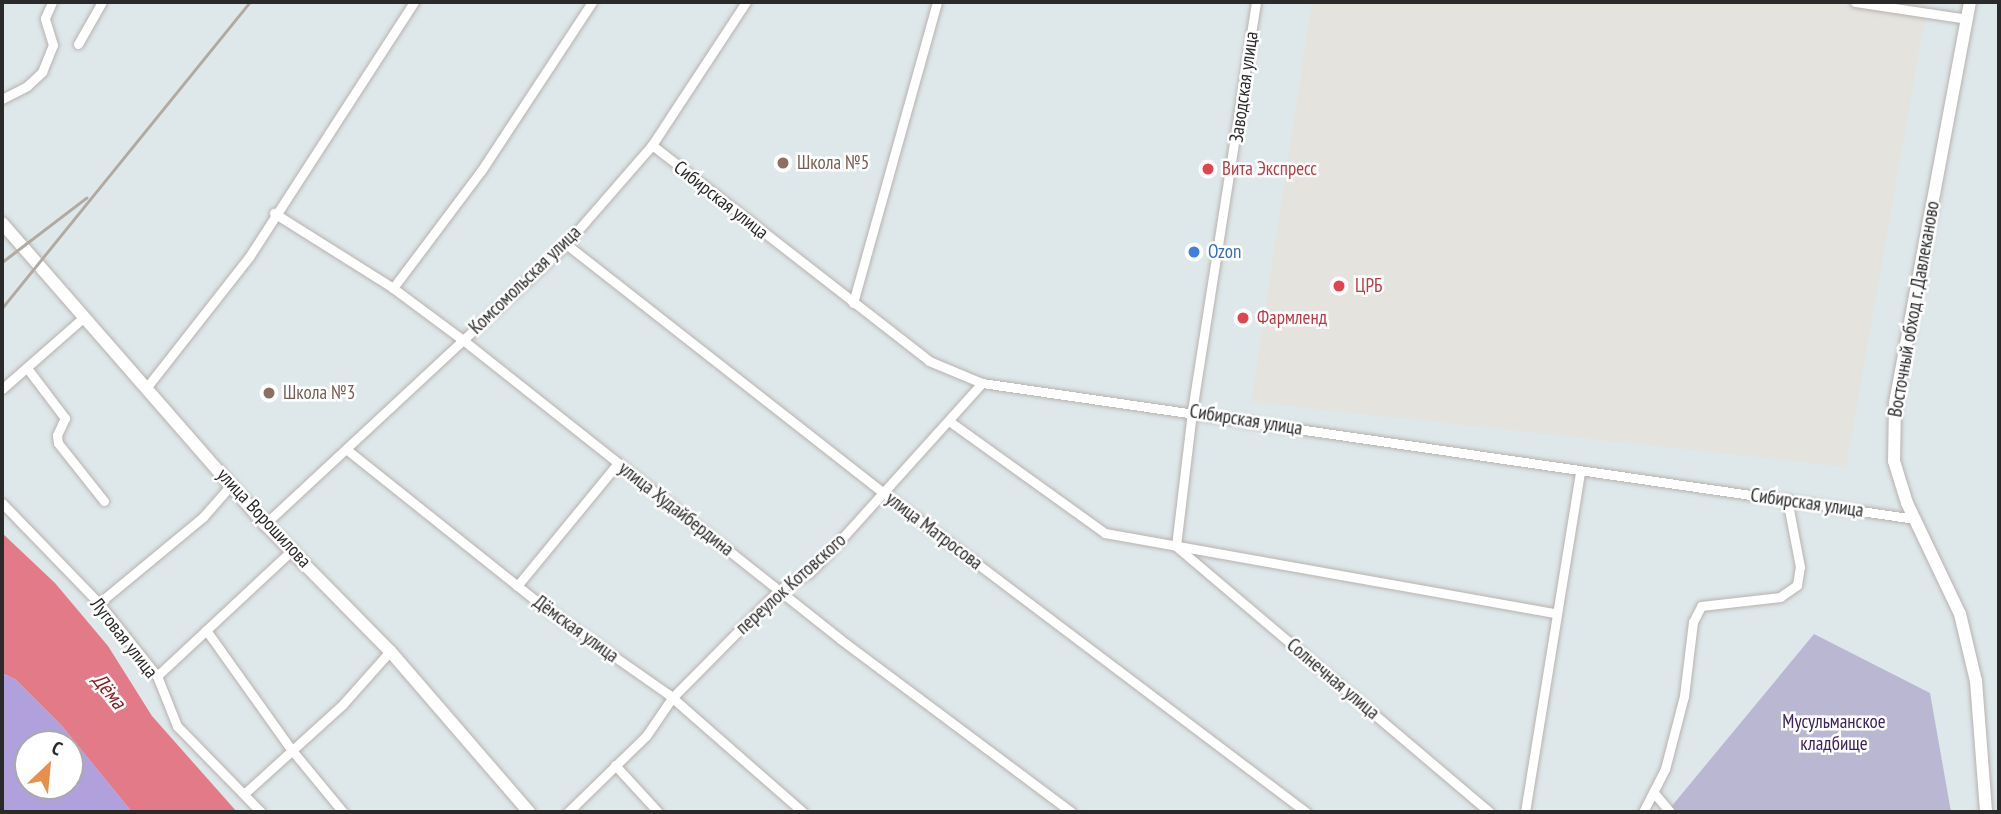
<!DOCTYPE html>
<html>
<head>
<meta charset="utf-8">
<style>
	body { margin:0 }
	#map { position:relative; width:2001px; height:814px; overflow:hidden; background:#dee8eb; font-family:"PT Sans Narrow",sans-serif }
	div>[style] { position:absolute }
	.industrial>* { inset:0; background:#e4e3de }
	.green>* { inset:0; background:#b0a0dc }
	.cemetery>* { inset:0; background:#bab7d3 }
	.water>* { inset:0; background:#e27b87 }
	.roads { filter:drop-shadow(0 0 2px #b9b2ae) drop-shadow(0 0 2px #b9b2ae) }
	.street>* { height:9px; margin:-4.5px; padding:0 4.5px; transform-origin:4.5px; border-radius:4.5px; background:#fff }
	.secondary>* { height:12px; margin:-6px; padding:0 6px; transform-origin:6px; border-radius:6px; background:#fff }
	.rail>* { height:2.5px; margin:-1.25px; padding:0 1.25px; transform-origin:1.25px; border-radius:1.25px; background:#b2a9a1 }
	.dots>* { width:19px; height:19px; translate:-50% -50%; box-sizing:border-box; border:4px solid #fff; border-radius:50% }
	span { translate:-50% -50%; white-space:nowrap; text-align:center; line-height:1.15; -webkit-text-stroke:5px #fff; paint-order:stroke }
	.street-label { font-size:19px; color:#2a2a2a }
	.education-label { font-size:19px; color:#785e54 }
	.left { translate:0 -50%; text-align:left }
	.health-label { font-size:19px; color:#be3a42 }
	.shop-label { font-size:19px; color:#366cbe }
	.park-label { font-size:19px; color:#3b2160 }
	.water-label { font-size:21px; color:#8d1b1f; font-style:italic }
	.frame { position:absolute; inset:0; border:4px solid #2a2a2a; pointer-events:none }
	.north { position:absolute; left:14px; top:730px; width:70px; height:70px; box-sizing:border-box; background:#fff; border:2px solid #aaa; border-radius:50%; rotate:26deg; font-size:19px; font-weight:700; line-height:28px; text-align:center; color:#2a2a2a }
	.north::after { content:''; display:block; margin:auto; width:24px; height:32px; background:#e7904e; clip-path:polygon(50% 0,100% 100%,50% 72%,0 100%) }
</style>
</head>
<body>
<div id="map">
	<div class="industrial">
		<i style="clip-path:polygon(1312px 2px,1928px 2px,1846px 467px,1251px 402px)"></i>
	</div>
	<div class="green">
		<i style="clip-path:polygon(evenodd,2px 673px,15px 679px,62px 726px,132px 812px,2px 812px,2px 673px,28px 744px,70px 744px,70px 786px,28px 786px,28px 744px)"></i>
	</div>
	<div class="cemetery">
		<i style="clip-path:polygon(1814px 634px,1930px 693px,1951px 812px,1677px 812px,1671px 807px)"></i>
	</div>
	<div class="water">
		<i style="clip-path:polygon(2px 533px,55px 583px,108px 646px,152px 716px,237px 812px,132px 812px,62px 726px,15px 679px,2px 673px)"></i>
	</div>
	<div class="roads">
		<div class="street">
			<i style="left:1855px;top:2px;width:113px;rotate:8.6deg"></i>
			<i style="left:78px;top:44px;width:48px;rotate:-60.3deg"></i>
			<i style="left:2px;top:99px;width:28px;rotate:-27deg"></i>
			<i style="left:27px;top:86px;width:21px;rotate:-43deg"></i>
			<i style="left:42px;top:72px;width:29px;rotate:-68deg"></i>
			<i style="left:53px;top:45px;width:28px;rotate:-107deg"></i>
			<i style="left:45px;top:18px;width:17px;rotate:-66deg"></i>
			<i style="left:652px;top:145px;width:351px;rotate:37.9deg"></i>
			<i style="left:929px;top:361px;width:57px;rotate:22.5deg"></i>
			<i style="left:982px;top:383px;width:943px;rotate:8.29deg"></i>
			<i style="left:274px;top:213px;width:141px;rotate:32.2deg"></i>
			<i style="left:393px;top:288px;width:87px;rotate:36.6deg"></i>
			<i style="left:463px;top:340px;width:481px;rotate:38.4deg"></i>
			<i style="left:840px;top:639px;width:289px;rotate:36.8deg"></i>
			<i style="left:566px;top:244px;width:405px;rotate:38.1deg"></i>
			<i style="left:885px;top:494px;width:528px;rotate:37.07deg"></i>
			<i style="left:393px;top:288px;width:146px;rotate:-53.1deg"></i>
			<i style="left:481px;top:171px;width:202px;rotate:-56.7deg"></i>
			<i style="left:853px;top:303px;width:313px;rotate:-74.4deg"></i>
			<i style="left:27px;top:368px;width:63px;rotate:52.8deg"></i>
			<i style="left:65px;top:418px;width:19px;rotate:115deg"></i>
			<i style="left:57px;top:435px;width:8px;rotate:83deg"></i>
			<i style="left:58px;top:443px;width:74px;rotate:51.6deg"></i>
			<i style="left:147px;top:387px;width:165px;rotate:-51.9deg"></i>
			<i style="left:249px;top:257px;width:304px;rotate:-57.1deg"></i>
			<i style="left:2px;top:389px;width:109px;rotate:-41.3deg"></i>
			<i style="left:949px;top:421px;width:192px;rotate:35.7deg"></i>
			<i style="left:1105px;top:533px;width:458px;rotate:10.1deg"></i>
			<i style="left:346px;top:449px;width:258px;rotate:38.6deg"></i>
			<i style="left:548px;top:610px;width:146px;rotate:35deg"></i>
			<i style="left:668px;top:694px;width:179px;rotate:41.2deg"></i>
			<i style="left:2px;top:503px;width:139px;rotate:45.9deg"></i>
			<i style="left:99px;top:603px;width:93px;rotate:51.5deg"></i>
			<i style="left:157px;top:676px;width:54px;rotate:68.2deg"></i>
			<i style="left:177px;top:726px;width:120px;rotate:45.7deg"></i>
			<i style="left:265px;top:524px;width:411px;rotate:-42.9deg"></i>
			<i style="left:566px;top:244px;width:131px;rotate:-49deg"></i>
			<i style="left:652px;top:145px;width:171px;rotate:-56.7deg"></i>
			<i style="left:1176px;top:546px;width:136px;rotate:-83.2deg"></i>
			<i style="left:1192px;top:411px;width:414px;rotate:-81.1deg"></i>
			<i style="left:1177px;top:547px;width:409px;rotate:40.3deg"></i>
			<i style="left:517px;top:586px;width:159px;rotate:-50.6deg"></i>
			<i style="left:99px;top:603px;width:135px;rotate:-39.6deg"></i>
			<i style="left:203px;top:517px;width:43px;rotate:-48.8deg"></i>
			<i style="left:206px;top:630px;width:146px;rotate:54.5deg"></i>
			<i style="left:291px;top:749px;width:82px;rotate:50.5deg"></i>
			<i style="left:157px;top:676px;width:186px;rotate:-43deg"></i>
			<i style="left:615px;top:765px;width:64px;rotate:47.5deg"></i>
			<i style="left:245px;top:793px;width:132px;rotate:-42.2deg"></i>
			<i style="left:343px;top:704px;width:71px;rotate:-48.4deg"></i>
			<i style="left:1655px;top:794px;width:23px;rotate:50deg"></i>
			<i style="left:568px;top:812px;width:109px;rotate:-44.3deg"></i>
			<i style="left:646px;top:736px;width:46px;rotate:-55.6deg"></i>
			<i style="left:672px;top:698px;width:152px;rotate:-45.3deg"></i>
			<i style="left:779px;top:590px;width:34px;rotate:-30deg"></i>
			<i style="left:809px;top:573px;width:39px;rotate:-46deg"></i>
			<i style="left:836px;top:545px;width:218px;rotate:-48deg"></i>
			<i style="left:1525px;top:812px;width:345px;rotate:-80.8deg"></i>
			<i style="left:1643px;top:812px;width:48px;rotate:-62.9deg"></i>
			<i style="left:1665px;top:769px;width:75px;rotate:-75.4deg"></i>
			<i style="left:1684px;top:696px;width:75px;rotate:-83.1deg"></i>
			<i style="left:1693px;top:622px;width:18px;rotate:-63deg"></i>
			<i style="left:1701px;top:606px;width:80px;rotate:-6.5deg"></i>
			<i style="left:1780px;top:597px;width:21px;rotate:-35deg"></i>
			<i style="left:1797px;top:585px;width:18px;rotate:-81deg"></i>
			<i style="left:1800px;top:567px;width:69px;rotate:-100.8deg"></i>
		</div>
		<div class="secondary">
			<i style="left:1970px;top:2px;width:409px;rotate:100.6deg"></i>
			<i style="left:1895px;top:404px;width:57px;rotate:91deg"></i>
			<i style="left:1894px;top:461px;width:44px;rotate:72.8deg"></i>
			<i style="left:1907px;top:503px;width:123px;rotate:64.5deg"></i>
			<i style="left:1960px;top:614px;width:69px;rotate:76.6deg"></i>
			<i style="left:1976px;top:681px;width:131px;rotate:85.6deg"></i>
			<i style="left:2px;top:223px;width:400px;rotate:48.9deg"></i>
			<i style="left:265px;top:524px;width:178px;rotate:45.5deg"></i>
			<i style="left:390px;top:651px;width:213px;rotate:49.2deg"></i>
		</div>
	</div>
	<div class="rail">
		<i style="left:2px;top:262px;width:106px;rotate:-37.3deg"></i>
		<i style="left:2px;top:308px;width:394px;rotate:-51deg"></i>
	</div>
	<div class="dots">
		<i style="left:783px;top:163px;background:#8d6e63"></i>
		<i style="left:1208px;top:169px;background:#e0444e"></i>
		<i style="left:1194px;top:252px;background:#3f7fe0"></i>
		<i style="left:1339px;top:286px;background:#e0444e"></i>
		<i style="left:1243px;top:318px;background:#e0444e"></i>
		<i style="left:269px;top:393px;background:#8d6e63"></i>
	</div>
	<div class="street-label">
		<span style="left:1244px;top:87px;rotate:-82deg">Заводская улица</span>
		<span style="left:721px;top:200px;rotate:38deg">Сибирская улица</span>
		<span style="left:525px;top:280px;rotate:-44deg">Комсомольская улица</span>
		<span style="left:1914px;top:309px;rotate:-80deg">Восточный обход г. Давлеканово</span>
		<span style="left:1246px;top:420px;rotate:9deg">Сибирская улица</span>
		<span style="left:1807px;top:503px;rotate:8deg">Сибирская улица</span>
		<span style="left:676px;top:509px;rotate:38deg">улица Худайбердина</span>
		<span style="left:264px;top:518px;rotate:47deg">улица Ворошилова</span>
		<span style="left:934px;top:531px;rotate:37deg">улица Матросова</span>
		<span style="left:791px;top:584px;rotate:-42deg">переулок Котовского</span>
		<span style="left:576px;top:629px;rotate:36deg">Дёмская улица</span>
		<span style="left:124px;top:638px;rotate:52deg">Луговая улица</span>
		<span style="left:1333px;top:679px;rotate:40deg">Солнечная улица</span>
	</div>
	<div class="education-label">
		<span class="left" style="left:797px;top:163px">Школа №5</span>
		<span class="left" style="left:283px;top:393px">Школа №3</span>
	</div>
	<div class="health-label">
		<span class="left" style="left:1222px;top:169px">Вита Экспресс</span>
		<span class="left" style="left:1355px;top:286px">ЦРБ</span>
		<span class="left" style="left:1257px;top:318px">Фармленд</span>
	</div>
	<div class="shop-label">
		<span class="left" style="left:1208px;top:252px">Ozon</span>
	</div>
	<div class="park-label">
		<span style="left:1834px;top:733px">Мусульманское<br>кладбище</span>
	</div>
	<div class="water-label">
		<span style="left:109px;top:691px;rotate:51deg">Дёма</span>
	</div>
	<div class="frame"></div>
	<div class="north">С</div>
</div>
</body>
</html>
